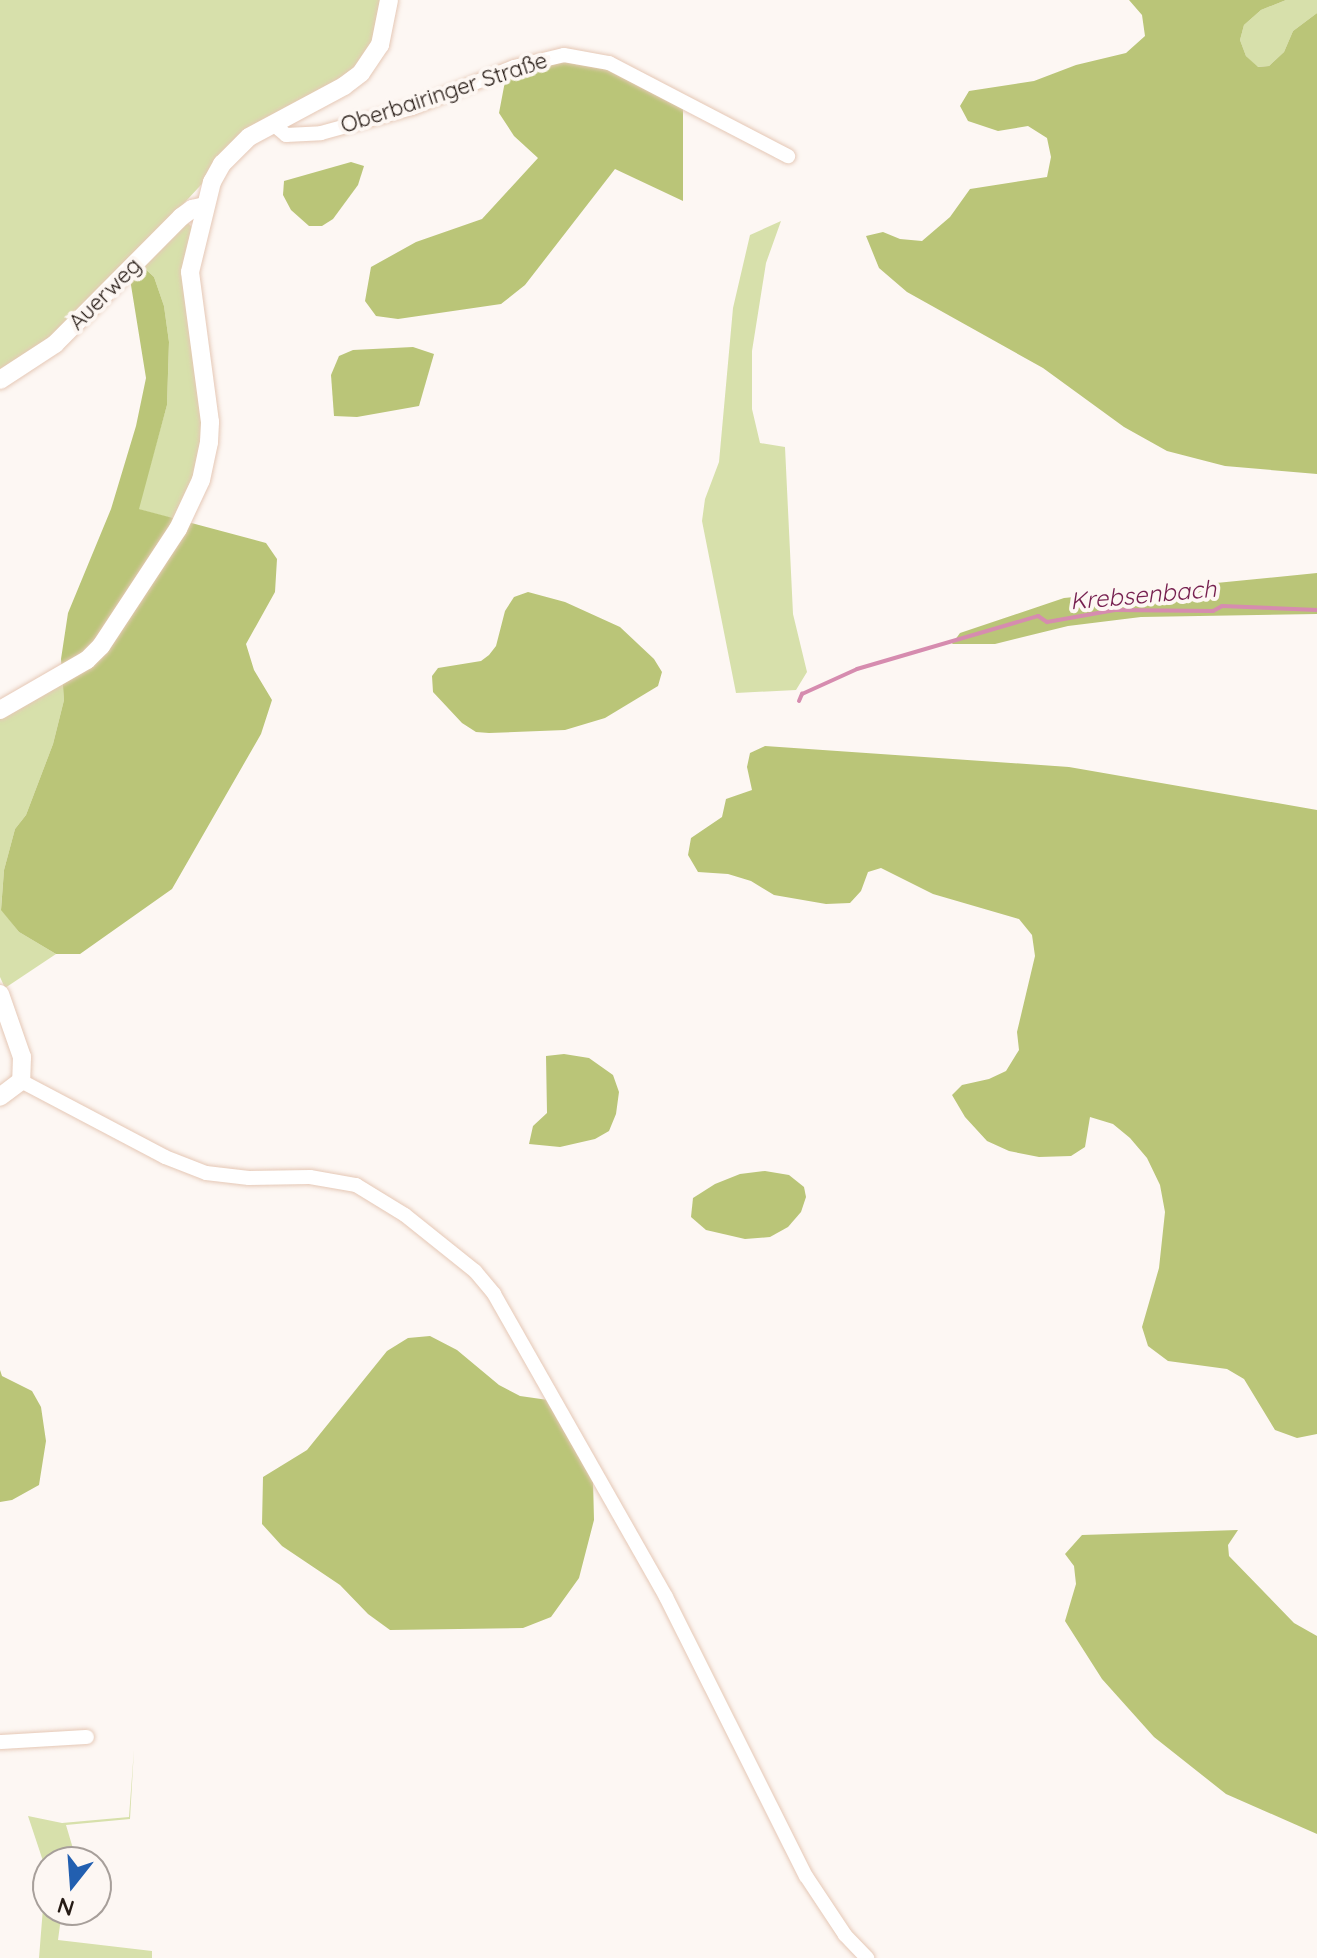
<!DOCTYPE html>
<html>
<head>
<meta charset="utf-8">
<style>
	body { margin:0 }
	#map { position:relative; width:1317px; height:1958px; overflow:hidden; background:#fdf7f3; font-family:Quicksand,sans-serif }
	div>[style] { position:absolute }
	.green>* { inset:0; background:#d7e0ab }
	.forest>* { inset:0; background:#bac578 }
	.stream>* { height:4px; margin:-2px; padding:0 2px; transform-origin:2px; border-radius:2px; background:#d68caf }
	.roads { filter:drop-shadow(0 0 2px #e5c8b6) drop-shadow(0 0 2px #e5c8b6) }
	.minor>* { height:14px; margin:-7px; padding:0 7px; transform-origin:7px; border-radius:7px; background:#fff }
	.tertiary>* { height:18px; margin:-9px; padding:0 9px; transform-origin:9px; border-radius:9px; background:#fff }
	span { translate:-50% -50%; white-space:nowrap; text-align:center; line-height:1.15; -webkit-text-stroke:8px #fdf7f3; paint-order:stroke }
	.street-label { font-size:22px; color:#261b15 }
	.water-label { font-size:24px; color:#761f4f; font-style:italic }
	.north { position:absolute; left:32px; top:1846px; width:80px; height:80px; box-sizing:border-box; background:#fdf7f3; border:2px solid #a79f9a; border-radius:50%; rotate:197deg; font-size:22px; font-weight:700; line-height:32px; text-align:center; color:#261b15 }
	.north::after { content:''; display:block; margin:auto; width:28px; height:36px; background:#225fb0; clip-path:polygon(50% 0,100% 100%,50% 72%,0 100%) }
</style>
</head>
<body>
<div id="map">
	<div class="green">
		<i style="clip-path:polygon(0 0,384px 0,383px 20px,366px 60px,212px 173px,74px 322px,0 375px)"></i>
		<i style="clip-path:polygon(1286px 0,1317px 0,1317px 13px,1293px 31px,1284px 52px,1269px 66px,1257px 67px,1246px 56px,1240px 40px,1244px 25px,1261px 10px)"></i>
		<i style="clip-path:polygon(781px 221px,766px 263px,752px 351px,752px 409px,760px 443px,785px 447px,793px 614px,807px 672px,796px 690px,736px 693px,702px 521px,705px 499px,719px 462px,733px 308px,750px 235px)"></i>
		<i style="clip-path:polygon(187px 222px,194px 229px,204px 450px,178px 520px,138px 509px,167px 405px,169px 342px,164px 306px,154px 277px,142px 266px)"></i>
		<i style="clip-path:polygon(63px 682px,64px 700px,53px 744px,26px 815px,15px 829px,4px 870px,1px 909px,19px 932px,56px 954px,5px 988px,0 977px,0 716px)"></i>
		<i style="clip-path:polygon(134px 1749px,130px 1819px,66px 1825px,74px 1852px,71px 1862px,48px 1862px,48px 1910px,62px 1910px,58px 1940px,152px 1951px,152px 1958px,39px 1958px,46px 1870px,28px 1816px,62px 1823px,129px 1817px)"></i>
	</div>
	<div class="forest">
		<i style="clip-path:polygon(1129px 0,1286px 0,1261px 10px,1244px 25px,1240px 40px,1246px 56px,1258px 67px,1269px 66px,1284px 52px,1293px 31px,1317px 13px,1317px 474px,1225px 466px,1167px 451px,1124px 427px,1043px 368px,907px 292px,879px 268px,866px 236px,883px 232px,900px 239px,922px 241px,950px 217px,970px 189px,1047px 177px,1051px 157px,1047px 138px,1028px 126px,998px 131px,968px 121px,960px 106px,969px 91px,1034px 81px,1076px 65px,1126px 53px,1145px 36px,1142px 15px)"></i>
		<i style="clip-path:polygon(569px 60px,613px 68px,683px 105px,683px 201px,615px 169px,525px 285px,501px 304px,398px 319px,376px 316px,365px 301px,371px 267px,416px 242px,482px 219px,538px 158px,514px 136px,499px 113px,506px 76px)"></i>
		<i style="clip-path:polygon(351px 162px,364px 166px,358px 185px,333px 219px,322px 226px,309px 226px,291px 210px,283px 195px,284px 181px)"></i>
		<i style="clip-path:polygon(142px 266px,154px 277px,164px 306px,169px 342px,167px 405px,139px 509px,266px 543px,277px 559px,275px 592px,246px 644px,254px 670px,272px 700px,261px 734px,172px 889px,80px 954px,56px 954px,19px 932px,1px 910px,4px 870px,15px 829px,26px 815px,53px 744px,64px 700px,61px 659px,68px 613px,111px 509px,136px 426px,146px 378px,130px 279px)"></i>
		<i style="clip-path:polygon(413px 347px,434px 354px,419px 406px,357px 417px,334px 416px,331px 375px,339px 356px,353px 350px)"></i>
		<i style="clip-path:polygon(1317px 573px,1317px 614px,1141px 617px,1068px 626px,995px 644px,952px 644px,960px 633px,1064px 598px)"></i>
		<i style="clip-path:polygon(528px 592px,565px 602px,620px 627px,654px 659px,662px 672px,658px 686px,605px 718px,565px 730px,489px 733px,476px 732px,462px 723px,433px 692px,432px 676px,438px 668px,481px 661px,489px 655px,496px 646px,505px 611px,514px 597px)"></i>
		<i style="clip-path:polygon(765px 746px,1069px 767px,1317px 810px,1317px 1434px,1297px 1438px,1275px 1430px,1244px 1379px,1227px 1369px,1168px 1361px,1148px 1346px,1142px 1327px,1159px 1268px,1165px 1212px,1160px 1185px,1147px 1158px,1130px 1138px,1113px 1124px,1090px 1117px,1085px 1147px,1071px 1156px,1039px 1157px,1009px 1151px,987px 1141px,965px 1117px,952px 1095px,962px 1085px,989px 1079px,1006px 1071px,1019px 1050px,1017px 1032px,1035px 956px,1032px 935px,1019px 919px,933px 894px,881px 868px,868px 872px,861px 891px,850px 903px,826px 904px,774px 895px,751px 881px,728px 874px,698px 872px,688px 855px,691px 838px,722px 817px,726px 799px,752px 790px,747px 767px,750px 753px)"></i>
		<i style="clip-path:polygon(564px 1054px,589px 1058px,613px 1075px,619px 1092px,616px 1114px,609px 1131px,595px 1139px,560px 1147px,529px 1144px,533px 1126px,547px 1113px,546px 1056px)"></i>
		<i style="clip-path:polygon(765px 1171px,789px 1175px,804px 1187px,806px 1197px,801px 1212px,788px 1227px,770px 1237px,745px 1239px,706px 1230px,691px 1217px,693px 1198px,715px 1184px,740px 1174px)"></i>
		<i style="clip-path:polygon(430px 1336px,457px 1350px,499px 1385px,520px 1396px,548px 1400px,593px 1480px,594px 1520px,579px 1578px,551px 1617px,523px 1628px,390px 1630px,368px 1614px,340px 1585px,282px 1546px,262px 1524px,263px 1477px,307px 1450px,387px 1351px,408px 1338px)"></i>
		<i style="clip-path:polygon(0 1370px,2px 1376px,32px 1391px,41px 1407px,46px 1441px,39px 1485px,12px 1500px,0 1502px)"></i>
		<i style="clip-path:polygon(1238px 1530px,1228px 1545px,1229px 1556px,1294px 1623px,1317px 1636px,1317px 1834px,1226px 1794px,1154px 1737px,1102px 1679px,1065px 1621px,1076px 1584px,1074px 1566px,1065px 1554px,1082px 1535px)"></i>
	</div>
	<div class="stream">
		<i style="left:799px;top:701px;width:8px;rotate:-67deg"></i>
		<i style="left:802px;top:694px;width:60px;rotate:-24.4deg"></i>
		<i style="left:857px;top:669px;width:189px;rotate:-16.3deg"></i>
		<i style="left:1038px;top:616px;width:11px;rotate:34deg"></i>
		<i style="left:1047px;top:622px;width:69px;rotate:-10deg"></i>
		<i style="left:1115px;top:610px;width:98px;rotate:0.6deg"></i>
		<i style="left:1213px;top:611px;width:10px;rotate:-29deg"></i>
		<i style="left:1222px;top:606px;width:95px;rotate:2.4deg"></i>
	</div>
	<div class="roads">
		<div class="minor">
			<i style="left:273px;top:124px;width:17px;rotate:40deg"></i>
			<i style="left:286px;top:135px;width:35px;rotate:-3deg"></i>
			<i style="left:321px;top:133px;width:94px;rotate:-15.4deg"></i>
			<i style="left:412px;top:108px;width:110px;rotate:-21.9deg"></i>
			<i style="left:514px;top:67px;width:51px;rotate:-13.5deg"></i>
			<i style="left:564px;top:55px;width:46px;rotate:10.1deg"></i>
			<i style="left:609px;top:63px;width:202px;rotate:27.5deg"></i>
			<i style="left:21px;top:1081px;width:163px;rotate:27.8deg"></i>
			<i style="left:165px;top:1157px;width:44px;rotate:21.3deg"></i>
			<i style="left:206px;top:1173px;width:43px;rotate:6.6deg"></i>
			<i style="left:249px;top:1178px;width:61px;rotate:-0.9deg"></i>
			<i style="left:310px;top:1177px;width:47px;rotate:9.9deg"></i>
			<i style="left:356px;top:1185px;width:57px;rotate:31.5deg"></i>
			<i style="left:405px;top:1215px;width:90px;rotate:38.7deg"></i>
			<i style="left:475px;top:1271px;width:30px;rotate:50deg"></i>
			<i style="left:494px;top:1294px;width:348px;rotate:60.4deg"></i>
			<i style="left:666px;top:1597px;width:312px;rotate:63.4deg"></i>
			<i style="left:806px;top:1876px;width:71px;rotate:56.5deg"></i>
			<i style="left:845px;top:1935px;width:32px;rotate:46deg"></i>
			<i style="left:0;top:1742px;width:87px;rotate:-3.3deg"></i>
		</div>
		<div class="tertiary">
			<i style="left:0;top:380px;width:66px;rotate:-33.2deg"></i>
			<i style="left:55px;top:344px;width:179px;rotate:-45.2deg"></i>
			<i style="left:181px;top:217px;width:14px;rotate:-36deg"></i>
			<i style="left:192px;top:209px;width:13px;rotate:-13deg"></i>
			<i style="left:0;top:710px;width:100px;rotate:-29.9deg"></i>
			<i style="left:87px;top:660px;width:20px;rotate:-45deg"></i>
			<i style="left:101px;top:646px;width:140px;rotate:-56.7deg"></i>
			<i style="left:178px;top:529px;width:54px;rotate:-64.9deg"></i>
			<i style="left:201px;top:480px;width:39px;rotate:-78deg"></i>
			<i style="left:209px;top:442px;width:20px;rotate:-87deg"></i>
			<i style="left:210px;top:422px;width:151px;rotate:-97.6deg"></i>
			<i style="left:190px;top:272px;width:93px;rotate:-76.3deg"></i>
			<i style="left:212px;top:182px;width:21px;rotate:-61deg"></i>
			<i style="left:222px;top:164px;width:38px;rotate:-45deg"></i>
			<i style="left:249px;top:137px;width:108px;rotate:-28.2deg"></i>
			<i style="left:344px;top:86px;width:21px;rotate:-37deg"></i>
			<i style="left:361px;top:73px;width:34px;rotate:-56deg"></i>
			<i style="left:380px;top:45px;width:46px;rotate:-78.7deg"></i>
			<i style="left:0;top:994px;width:67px;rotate:70.8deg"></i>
			<i style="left:22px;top:1057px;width:24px;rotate:92deg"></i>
			<i style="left:21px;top:1081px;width:26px;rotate:143deg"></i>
		</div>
	</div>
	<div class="street-label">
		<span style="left:444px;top:93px;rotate:-18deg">Oberbairinger Straße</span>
		<span style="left:105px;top:294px;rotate:-45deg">Auerweg</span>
	</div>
	<div class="water-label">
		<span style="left:1143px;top:595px;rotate:-5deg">Krebsenbach</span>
	</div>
	<div class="north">N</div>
</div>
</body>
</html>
